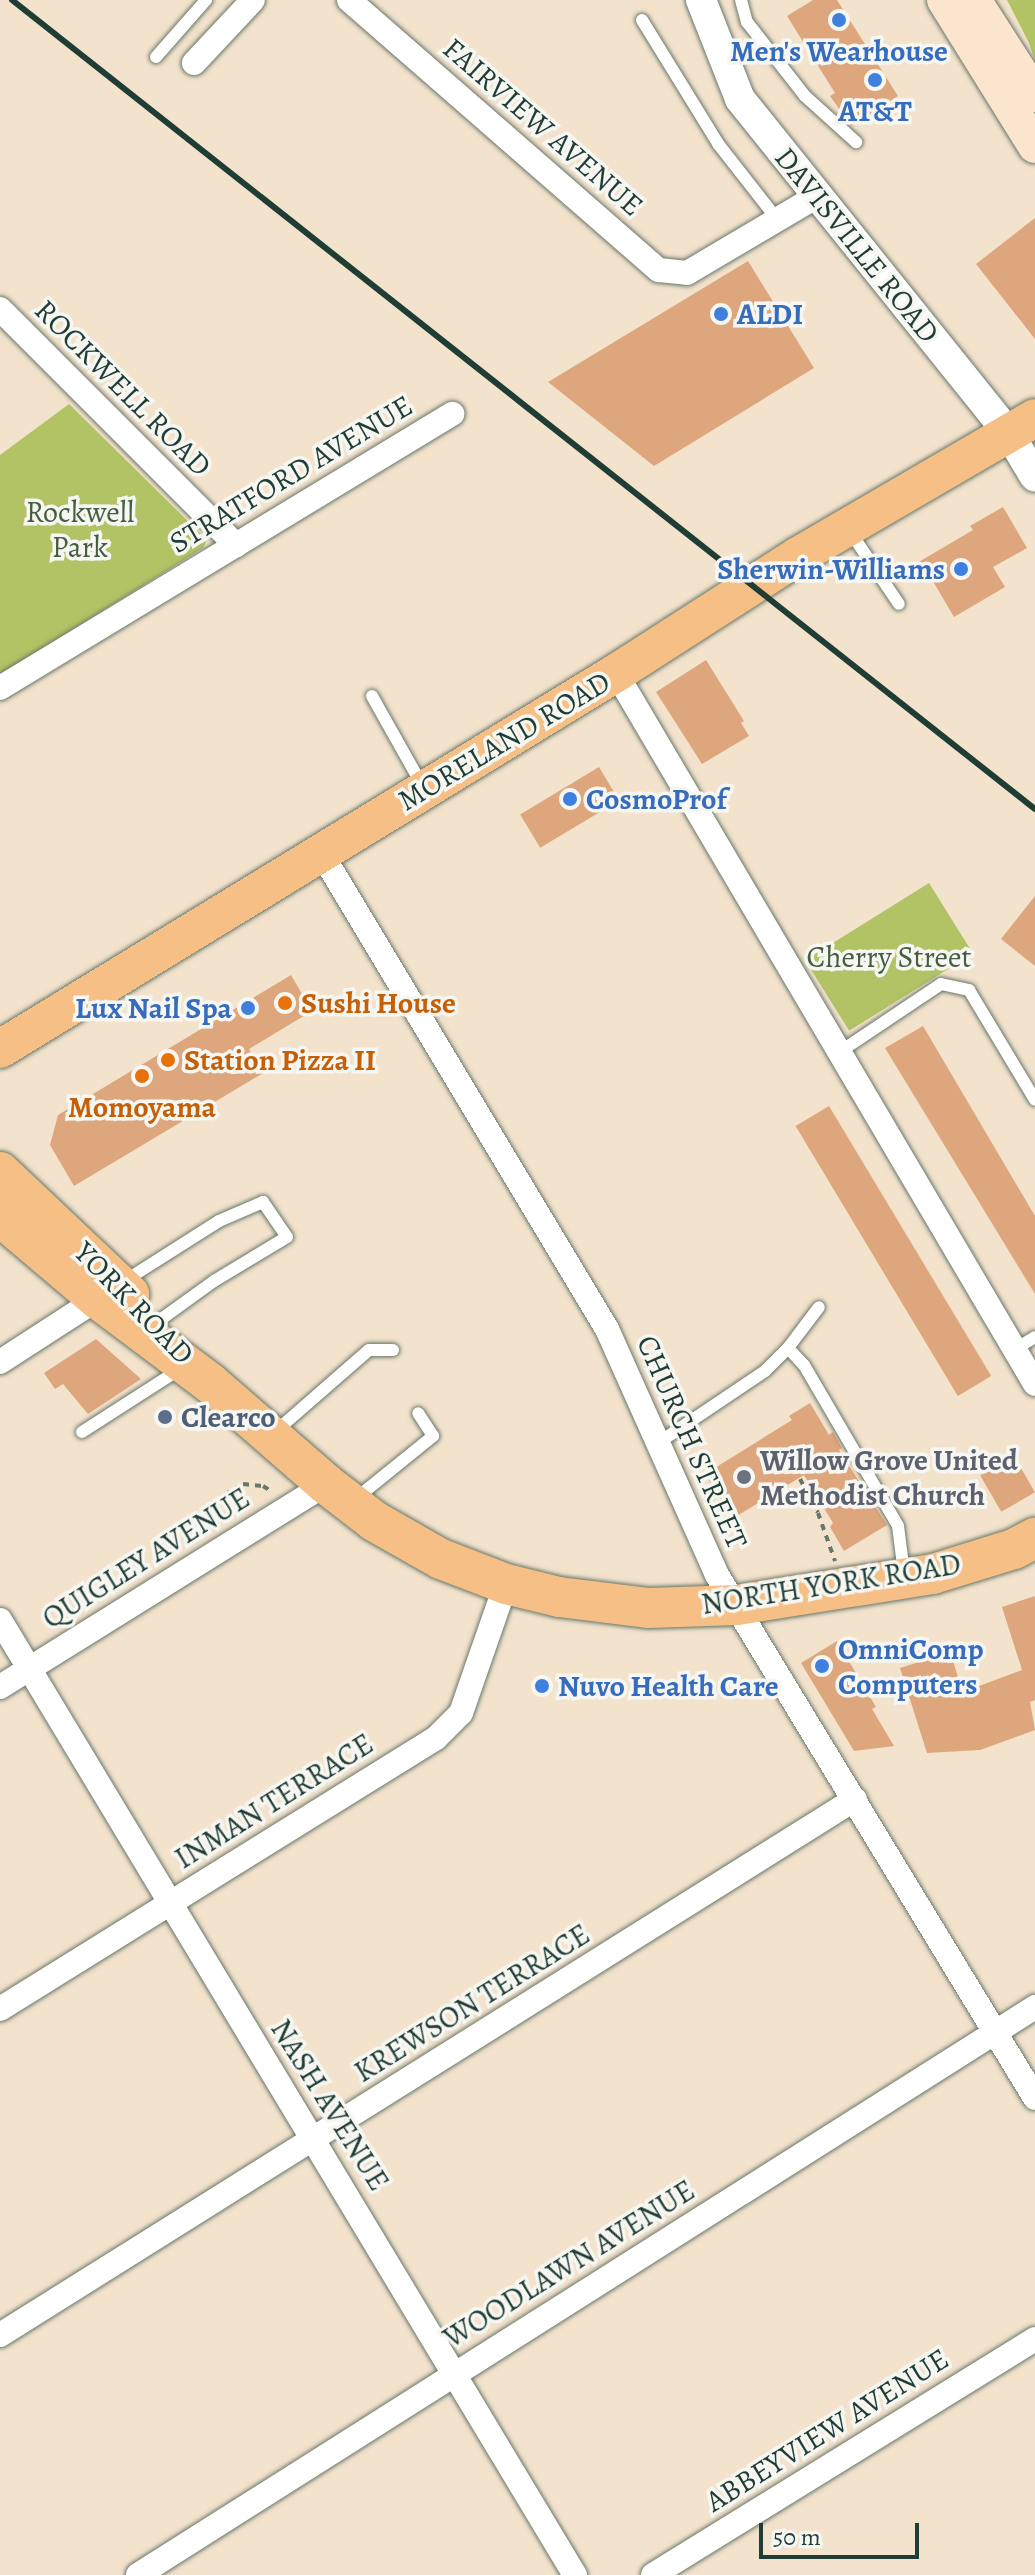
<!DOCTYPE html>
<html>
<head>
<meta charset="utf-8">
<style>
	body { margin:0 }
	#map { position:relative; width:1035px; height:2575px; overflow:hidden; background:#f3e3cd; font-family:Alegreya,serif }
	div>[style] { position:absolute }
	.green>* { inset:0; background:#b2c366; transform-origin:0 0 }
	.building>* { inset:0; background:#dea67d; transform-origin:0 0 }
	.path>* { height:4px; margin-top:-2px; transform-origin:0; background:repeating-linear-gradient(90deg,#69776a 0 6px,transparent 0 12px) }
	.roads { filter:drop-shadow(0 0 2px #69776a) drop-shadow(0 0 2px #69776a) }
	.service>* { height:12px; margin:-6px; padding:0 6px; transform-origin:6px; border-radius:6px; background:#fff }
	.minor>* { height:24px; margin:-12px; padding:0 12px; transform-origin:12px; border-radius:12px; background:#fff }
	.tertiary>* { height:30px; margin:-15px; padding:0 15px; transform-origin:15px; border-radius:15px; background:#fff }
	.secondary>* { height:34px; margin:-17px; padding:0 17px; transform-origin:17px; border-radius:17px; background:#fbe5cf }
	.primary>* { height:38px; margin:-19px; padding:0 19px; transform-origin:19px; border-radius:19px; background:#f5bf86 }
	.trunk>* { height:40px; margin:-20px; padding:0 20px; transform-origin:20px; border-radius:20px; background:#f5bf86 }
	.rail>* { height:6px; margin:-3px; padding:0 3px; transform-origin:3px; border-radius:3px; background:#1f3d34 }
	.dots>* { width:22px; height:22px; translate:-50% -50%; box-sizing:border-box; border:4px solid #f6f6f2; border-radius:50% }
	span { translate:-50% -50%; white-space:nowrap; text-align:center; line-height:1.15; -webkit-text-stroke:7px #f6f6f2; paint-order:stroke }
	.shop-label { font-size:30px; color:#366cbe; font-weight:700 }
	.left { translate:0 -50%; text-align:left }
	.right { translate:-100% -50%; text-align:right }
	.street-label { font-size:30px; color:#1f3d34 }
	.park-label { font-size:30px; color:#445e40 }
	.food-label { font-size:30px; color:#c56008; font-weight:700 }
	.service-label { font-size:30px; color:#4e5e75; font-weight:700 }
	.worship-label { font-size:30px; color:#5b616d; font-weight:700 }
	.scale { position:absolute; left:759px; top:2523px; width:160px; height:36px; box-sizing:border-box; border:4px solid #1f3d34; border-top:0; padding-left:10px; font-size:24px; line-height:28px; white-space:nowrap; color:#1f3d34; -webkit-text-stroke:6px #f6f6f2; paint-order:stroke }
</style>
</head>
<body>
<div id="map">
	<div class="green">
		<i style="clip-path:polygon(1007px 0,1035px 0,1035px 61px,1029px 43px)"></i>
		<i style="clip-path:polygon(69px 404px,207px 540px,203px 548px,0 675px,0 455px)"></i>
		<i style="left:929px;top:883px;width:83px;height:146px;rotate:58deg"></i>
	</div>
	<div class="building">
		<i style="clip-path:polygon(813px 0,837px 0,898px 96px,851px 126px,830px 96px,835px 93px,787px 16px)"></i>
		<i style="clip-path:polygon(1035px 218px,1035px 339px,976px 264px)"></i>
		<i style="clip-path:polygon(748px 261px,814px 368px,654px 466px,548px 382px)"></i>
		<i style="clip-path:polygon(1003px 507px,1027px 548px,993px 567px,1005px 587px,954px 617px,931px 578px,927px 580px,917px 563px,973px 530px,970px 526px)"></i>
		<i style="clip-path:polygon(706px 660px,744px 721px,741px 723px,749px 736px,702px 764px,656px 692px)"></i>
		<i style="left:599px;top:767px;width:39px;height:92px;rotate:59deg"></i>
		<i style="clip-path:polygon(1035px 896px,1035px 966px,1001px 939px)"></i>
		<i style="clip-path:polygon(291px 975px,312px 1011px,249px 1049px,263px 1073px,74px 1186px,50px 1145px,58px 1115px)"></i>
		<i style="clip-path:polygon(923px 1026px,1035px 1216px,1035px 1294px,885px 1048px)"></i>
		<i style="left:829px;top:1106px;width:315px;height:39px;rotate:59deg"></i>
		<i style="clip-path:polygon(96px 1339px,141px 1379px,88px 1414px,63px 1384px,55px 1389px,44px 1373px)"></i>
		<i style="clip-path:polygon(810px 1403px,829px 1435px,833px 1432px,842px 1448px,839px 1450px,887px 1525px,844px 1551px,830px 1527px,833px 1523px,804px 1475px,732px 1519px,705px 1474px,792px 1420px,789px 1416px)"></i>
		<i style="left:1014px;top:1456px;width:42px;height:39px;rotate:60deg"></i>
		<i style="clip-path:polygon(1035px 1596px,1035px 1700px,1030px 1702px,1035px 1730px,980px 1750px,927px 1753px,900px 1668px,950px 1652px,963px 1692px,1022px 1670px,1002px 1607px)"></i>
		<i style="clip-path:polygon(837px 1641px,876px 1707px,872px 1709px,894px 1746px,854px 1751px,801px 1663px)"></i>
	</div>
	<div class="path">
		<i style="left:800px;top:1479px;width:38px;rotate:62deg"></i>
		<i style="left:818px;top:1513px;width:51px;rotate:70.5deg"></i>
		<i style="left:225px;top:1494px;width:21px;rotate:-29deg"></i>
		<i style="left:243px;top:1484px;width:20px;rotate:6deg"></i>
		<i style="left:263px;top:1486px;width:9px;rotate:32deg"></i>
	</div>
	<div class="roads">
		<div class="service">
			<i style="left:741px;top:0;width:23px;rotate:75deg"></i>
			<i style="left:747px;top:22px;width:94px;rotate:51.9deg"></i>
			<i style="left:805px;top:96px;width:69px;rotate:42deg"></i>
			<i style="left:642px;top:20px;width:147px;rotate:58.4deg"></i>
			<i style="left:719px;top:145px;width:94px;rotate:51.9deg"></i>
			<i style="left:156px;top:57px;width:76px;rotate:-48.7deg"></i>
			<i style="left:849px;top:530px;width:89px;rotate:56deg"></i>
			<i style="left:372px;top:696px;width:104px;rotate:60.7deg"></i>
			<i style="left:838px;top:1053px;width:124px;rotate:-33.8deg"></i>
			<i style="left:941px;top:984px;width:29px;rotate:12deg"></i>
			<i style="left:969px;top:990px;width:128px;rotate:59deg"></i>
			<i style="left:123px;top:1282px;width:114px;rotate:-32.4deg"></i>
			<i style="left:219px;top:1221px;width:48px;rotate:-23.4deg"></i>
			<i style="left:263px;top:1202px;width:42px;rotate:55.6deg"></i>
			<i style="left:287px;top:1237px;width:85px;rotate:148.9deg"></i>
			<i style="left:214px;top:1281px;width:72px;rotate:144.1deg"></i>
			<i style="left:788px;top:1348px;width:23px;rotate:47deg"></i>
			<i style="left:804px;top:1365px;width:186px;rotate:59.7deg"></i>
			<i style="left:898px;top:1526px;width:47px;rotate:82.7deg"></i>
			<i style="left:1015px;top:1349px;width:23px;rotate:-31deg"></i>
			<i style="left:276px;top:1431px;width:123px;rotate:-41.1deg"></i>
			<i style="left:369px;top:1350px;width:24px"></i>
			<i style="left:82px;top:1432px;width:117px;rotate:-32.7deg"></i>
			<i style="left:658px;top:1443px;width:129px;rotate:-33.9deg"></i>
			<i style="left:765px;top:1371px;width:33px;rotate:-45deg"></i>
			<i style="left:788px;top:1348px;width:51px;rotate:-52.9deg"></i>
			<i style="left:354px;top:1500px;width:102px;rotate:-39deg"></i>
			<i style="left:433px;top:1436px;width:27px;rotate:-123deg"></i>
		</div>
		<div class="minor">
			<i style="left:349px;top:0;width:411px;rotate:41.1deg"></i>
			<i style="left:659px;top:270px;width:28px;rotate:6deg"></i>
			<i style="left:687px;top:273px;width:151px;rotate:-30.6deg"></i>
			<i style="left:194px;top:63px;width:86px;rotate:-46.9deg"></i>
			<i style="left:0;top:309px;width:334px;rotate:45deg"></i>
			<i style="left:616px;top:673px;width:825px;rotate:59.49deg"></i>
			<i style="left:0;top:688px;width:529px;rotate:-31.22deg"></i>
			<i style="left:320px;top:851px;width:558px;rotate:59.02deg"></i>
			<i style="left:607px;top:1329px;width:269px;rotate:65.9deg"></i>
			<i style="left:717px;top:1575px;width:612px;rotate:58.7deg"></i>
			<i style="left:0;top:1362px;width:129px;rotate:-32.9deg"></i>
			<i style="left:0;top:1620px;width:1115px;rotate:58.95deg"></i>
			<i style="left:0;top:1687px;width:384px;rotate:-31.9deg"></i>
			<i style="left:0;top:2009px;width:513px;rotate:-31.86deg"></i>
			<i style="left:436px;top:1738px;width:35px;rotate:-45deg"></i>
			<i style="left:461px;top:1713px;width:137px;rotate:-70.8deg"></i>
			<i style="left:0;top:2335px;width:1009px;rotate:-32.08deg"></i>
			<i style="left:138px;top:2575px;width:1062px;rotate:-32.34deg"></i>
			<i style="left:653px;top:2575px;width:449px;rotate:-31.7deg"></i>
		</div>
		<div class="tertiary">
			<i style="left:701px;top:0;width:106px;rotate:68.5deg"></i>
			<i style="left:740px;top:99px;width:427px;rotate:51.2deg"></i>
			<i style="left:1008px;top:432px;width:52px;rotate:59deg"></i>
		</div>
		<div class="secondary">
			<i style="left:944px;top:0;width:172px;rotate:58.1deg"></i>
			<i style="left:974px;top:0;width:113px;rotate:57.3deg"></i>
		</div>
		<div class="primary">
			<i style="left:0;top:1049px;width:722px;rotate:-31.4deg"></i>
			<i style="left:616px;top:673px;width:216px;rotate:-32.7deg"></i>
			<i style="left:798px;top:556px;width:274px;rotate:-30.2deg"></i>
		</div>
		<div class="trunk">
			<i style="left:0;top:1172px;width:178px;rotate:43.4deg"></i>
			<i style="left:0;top:1216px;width:128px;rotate:40.3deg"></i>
			<i style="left:98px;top:1299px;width:140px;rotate:36.9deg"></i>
			<i style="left:210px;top:1383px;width:154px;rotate:41deg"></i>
			<i style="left:326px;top:1484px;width:61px;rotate:37.6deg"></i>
			<i style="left:374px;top:1521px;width:77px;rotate:29.6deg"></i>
			<i style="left:441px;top:1559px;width:70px;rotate:21deg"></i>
			<i style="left:506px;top:1584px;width:55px;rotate:13.8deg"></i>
			<i style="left:559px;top:1597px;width:91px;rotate:7deg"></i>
			<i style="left:649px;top:1608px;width:88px;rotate:-2deg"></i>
			<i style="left:737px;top:1605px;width:198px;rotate:-9deg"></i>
			<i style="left:933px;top:1574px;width:85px;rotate:-17.2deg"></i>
			<i style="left:1014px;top:1549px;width:24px;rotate:-28deg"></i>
		</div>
	</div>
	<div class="rail">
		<i style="left:12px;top:0;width:1304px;rotate:38.34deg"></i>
	</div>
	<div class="dots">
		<i style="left:839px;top:20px;background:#3f7fe0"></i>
		<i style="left:875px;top:80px;background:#3f7fe0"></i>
		<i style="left:721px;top:314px;background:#3f7fe0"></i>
		<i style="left:961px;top:569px;background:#3f7fe0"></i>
		<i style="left:570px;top:799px;background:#3f7fe0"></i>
		<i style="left:285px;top:1003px;background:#e8710a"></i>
		<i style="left:248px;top:1008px;background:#3f7fe0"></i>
		<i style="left:168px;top:1060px;background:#e8710a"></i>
		<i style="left:142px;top:1076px;background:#e8710a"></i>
		<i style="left:165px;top:1417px;background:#5c6f8a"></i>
		<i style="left:744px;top:1477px;background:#6b7280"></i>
		<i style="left:822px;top:1666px;background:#3f7fe0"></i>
		<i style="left:542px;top:1686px;background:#3f7fe0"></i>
	</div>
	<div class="shop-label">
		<span style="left:839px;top:51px">Men's Wearhouse</span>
		<span style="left:875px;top:111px">AT&amp;T</span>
		<span class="left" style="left:737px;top:314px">ALDI</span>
		<span class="right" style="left:945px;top:569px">Sherwin-Williams</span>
		<span class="left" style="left:586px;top:799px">CosmoProf</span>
		<span class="right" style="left:232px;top:1008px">Lux Nail Spa</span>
		<span class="left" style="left:838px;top:1666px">OmniComp<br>Computers</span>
		<span class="left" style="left:558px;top:1686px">Nuvo Health Care</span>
	</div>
	<div class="street-label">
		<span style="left:543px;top:127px;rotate:41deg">FAIRVIEW AVENUE</span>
		<span style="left:857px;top:245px;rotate:51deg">DAVISVILLE ROAD</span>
		<span style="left:123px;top:388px;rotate:45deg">ROCKWELL ROAD</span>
		<span style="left:291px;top:474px;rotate:-31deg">STRATFORD AVENUE</span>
		<span style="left:504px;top:741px;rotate:-31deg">MORELAND ROAD</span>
		<span style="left:134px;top:1303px;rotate:46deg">YORK ROAD</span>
		<span style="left:692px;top:1442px;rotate:66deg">CHURCH STREET</span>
		<span style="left:146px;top:1558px;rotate:-32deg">QUIGLEY AVENUE</span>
		<span style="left:831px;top:1584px;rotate:-9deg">NORTH YORK ROAD</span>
		<span style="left:274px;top:1801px;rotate:-32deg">INMAN TERRACE</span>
		<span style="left:472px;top:2003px;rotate:-32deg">KREWSON TERRACE</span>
		<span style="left:330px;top:2105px;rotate:58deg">NASH AVENUE</span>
		<span style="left:569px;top:2264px;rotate:-32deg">WOODLAWN AVENUE</span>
		<span style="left:827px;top:2430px;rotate:-32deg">ABBEYVIEW AVENUE</span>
	</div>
	<div class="park-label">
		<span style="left:80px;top:529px">Rockwell<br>Park</span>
		<span style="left:889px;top:957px">Cherry Street</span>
	</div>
	<div class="food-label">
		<span class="left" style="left:301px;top:1003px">Sushi House</span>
		<span class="left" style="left:184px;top:1060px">Station Pizza II</span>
		<span style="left:142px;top:1107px">Momoyama</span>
	</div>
	<div class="service-label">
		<span class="left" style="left:181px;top:1417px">Clearco</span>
	</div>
	<div class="worship-label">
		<span class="left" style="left:760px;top:1477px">Willow Grove United<br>Methodist Church</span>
	</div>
	<div class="scale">50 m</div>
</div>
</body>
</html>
